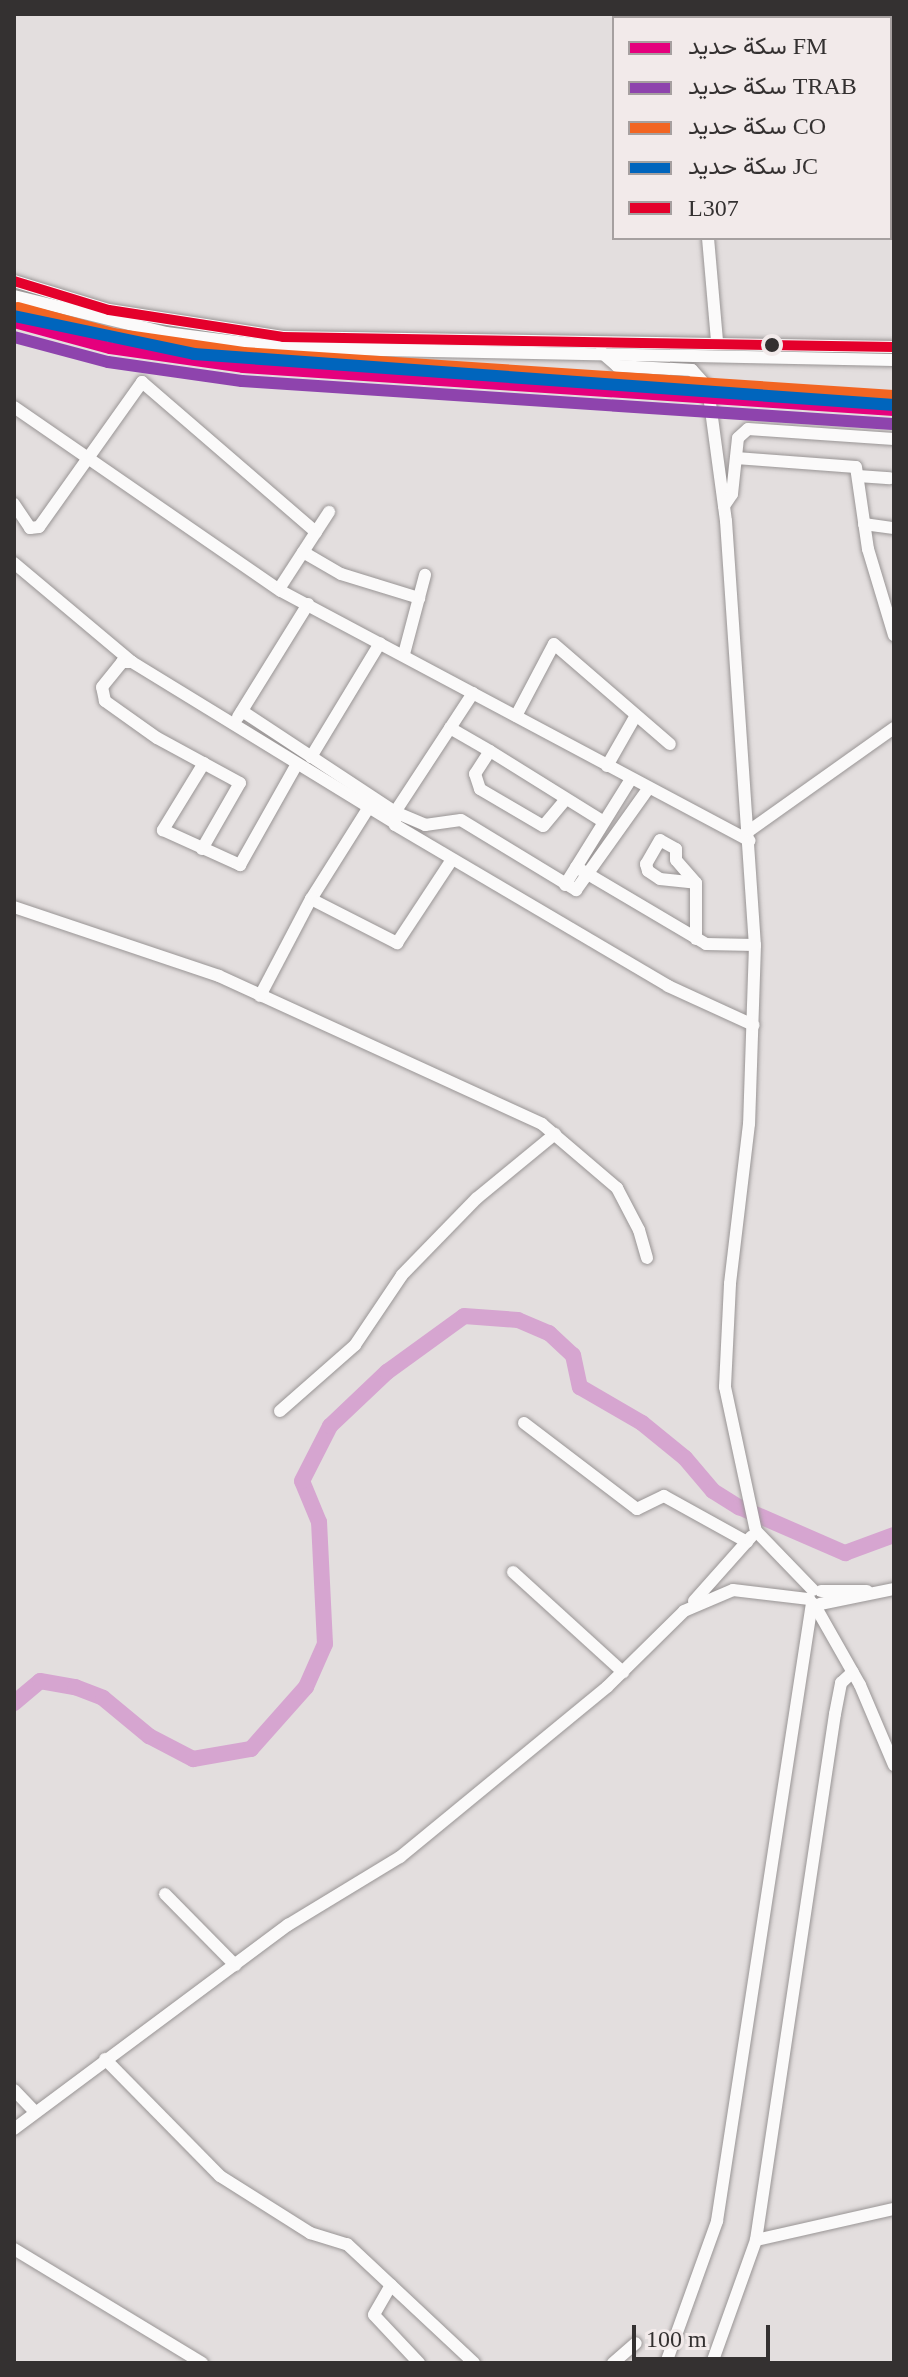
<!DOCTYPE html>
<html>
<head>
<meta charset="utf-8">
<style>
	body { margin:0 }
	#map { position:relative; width:908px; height:2377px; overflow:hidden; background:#e3dede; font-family:"Times New Roman",Vazirmatn,serif }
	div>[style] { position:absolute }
	.river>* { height:16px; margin:-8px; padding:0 8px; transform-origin:8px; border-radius:8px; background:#d6a5d0 }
	.roads { filter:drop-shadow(0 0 2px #999595) drop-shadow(0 0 2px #999595) }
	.minor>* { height:12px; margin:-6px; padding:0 6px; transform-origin:6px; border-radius:6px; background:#fbfafa }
	.bus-1>* { height:10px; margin:-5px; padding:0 5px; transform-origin:5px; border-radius:5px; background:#e4002b }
	.rail-1>* { height:12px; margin:-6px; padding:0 6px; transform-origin:6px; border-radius:6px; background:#e5007d }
	.rail-2>* { height:12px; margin:-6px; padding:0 6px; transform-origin:6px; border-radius:6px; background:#8e44ad }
	.rail-3>* { height:12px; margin:-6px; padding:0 6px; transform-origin:6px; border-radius:6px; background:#f26522 }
	.rail-4>* { height:12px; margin:-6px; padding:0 6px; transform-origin:6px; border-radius:6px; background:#0065bd }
	.dots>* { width:22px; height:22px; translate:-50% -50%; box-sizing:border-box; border:4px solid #f2eaea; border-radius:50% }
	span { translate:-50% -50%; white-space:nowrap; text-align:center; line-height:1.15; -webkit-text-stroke:6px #f2eaea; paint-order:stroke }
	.frame { position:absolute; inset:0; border:16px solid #343131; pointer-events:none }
	.legend { position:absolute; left:612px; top:16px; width:280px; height:224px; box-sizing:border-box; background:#f2eaea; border:2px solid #a6a0a0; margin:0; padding:10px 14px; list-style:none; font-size:24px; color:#343131 }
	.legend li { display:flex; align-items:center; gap:16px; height:40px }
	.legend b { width:40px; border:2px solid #a6a0a0 }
	.scale { position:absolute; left:632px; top:2325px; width:138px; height:36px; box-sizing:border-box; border:4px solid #343131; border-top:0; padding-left:10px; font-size:24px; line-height:28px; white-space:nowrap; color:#343131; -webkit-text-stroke:6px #f2eaea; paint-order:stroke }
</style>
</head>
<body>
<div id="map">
	<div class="river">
		<i style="left:14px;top:1703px;width:34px;rotate:-40deg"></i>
		<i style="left:40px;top:1681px;width:36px;rotate:10deg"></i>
		<i style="left:75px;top:1687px;width:30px;rotate:21deg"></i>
		<i style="left:103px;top:1698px;width:60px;rotate:39.6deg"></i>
		<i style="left:149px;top:1736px;width:50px;rotate:27.6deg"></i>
		<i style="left:193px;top:1759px;width:59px;rotate:-9.8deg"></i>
		<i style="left:251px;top:1749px;width:83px;rotate:-48.4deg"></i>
		<i style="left:306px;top:1687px;width:47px;rotate:-66.2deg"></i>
		<i style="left:325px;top:1644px;width:122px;rotate:-92.8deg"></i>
		<i style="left:319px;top:1522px;width:44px;rotate:-112.5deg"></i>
		<i style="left:302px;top:1481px;width:62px;rotate:-63deg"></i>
		<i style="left:330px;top:1426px;width:79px;rotate:-43.5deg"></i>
		<i style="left:387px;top:1372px;width:95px;rotate:-36deg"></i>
		<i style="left:464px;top:1316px;width:54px;rotate:4.2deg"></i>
		<i style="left:518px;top:1320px;width:34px;rotate:23deg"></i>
		<i style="left:549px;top:1333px;width:33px;rotate:43deg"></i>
		<i style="left:573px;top:1355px;width:33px;rotate:78deg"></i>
		<i style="left:580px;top:1387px;width:72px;rotate:30.1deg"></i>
		<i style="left:642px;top:1423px;width:55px;rotate:39.1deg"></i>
		<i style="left:685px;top:1458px;width:43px;rotate:49.7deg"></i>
		<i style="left:713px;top:1491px;width:31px;rotate:32deg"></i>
		<i style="left:739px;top:1507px;width:116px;rotate:23.5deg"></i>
		<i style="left:845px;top:1553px;width:52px;rotate:-20.2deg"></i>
	</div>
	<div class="roads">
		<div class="minor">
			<i style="left:680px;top:14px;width:4px;rotate:76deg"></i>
			<i style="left:750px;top:14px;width:7px;rotate:34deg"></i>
			<i style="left:890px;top:81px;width:4px;rotate:14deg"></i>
			<i style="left:890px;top:160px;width:6px;rotate:-45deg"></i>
			<i style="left:890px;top:178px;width:7px;rotate:56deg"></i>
			<i style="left:708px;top:238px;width:103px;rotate:85deg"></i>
			<i style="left:14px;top:281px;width:99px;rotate:17deg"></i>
			<i style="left:109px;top:310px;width:176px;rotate:8.8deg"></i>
			<i style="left:283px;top:337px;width:611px;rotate:0.94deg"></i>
			<i style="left:14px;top:296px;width:156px;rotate:13.7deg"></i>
			<i style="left:166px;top:333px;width:118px;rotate:7.3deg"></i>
			<i style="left:283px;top:348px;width:611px;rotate:1.13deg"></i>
			<i style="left:601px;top:352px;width:21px;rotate:41deg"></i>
			<i style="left:617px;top:366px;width:75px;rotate:3.1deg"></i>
			<i style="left:692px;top:370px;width:24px;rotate:48deg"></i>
			<i style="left:708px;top:388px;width:134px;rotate:82.3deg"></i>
			<i style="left:726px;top:521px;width:425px;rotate:86.1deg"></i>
			<i style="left:755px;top:945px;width:179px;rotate:91.9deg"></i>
			<i style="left:749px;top:1124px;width:161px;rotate:96.8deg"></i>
			<i style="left:730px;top:1284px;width:103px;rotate:92.8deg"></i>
			<i style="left:725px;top:1387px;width:147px;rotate:77.9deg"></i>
			<i style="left:756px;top:1531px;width:82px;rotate:46deg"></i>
			<i style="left:14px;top:407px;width:324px;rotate:34.6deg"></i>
			<i style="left:281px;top:591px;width:531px;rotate:28.06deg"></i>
			<i style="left:736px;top:458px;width:120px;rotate:4.3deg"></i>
			<i style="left:856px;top:467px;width:83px;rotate:81.7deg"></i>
			<i style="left:868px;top:549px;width:90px;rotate:73.2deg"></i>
			<i style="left:858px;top:476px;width:32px;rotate:4deg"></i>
			<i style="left:14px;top:504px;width:29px;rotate:56deg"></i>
			<i style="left:30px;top:528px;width:9px;rotate:-6deg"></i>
			<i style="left:39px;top:527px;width:178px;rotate:-54.6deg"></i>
			<i style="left:142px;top:382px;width:230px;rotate:40.8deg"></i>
			<i style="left:724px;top:506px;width:14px;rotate:-56deg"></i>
			<i style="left:732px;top:494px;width:56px;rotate:-83.9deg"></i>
			<i style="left:738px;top:438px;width:13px;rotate:-42deg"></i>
			<i style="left:748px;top:429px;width:146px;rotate:3.9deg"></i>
			<i style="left:864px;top:524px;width:30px;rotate:8deg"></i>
			<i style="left:303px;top:552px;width:44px;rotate:30.1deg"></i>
			<i style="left:341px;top:574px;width:82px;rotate:17.1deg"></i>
			<i style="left:14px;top:563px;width:154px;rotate:40deg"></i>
			<i style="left:279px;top:589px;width:92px;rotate:-57deg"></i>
			<i style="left:404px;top:654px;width:82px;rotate:-75.1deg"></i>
			<i style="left:473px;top:693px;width:142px;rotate:123.2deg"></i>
			<i style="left:395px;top:812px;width:13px;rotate:90deg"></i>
			<i style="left:395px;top:825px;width:317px;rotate:30.5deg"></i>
			<i style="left:668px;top:986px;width:94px;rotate:24.6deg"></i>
			<i style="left:242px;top:711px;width:183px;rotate:33.4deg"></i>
			<i style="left:395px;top:812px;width:33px;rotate:23deg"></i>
			<i style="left:425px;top:825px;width:36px;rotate:-8deg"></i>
			<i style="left:461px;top:820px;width:135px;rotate:31.3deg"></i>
			<i style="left:576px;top:890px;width:124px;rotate:-54.5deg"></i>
			<i style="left:516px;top:716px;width:81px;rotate:-62.2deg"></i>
			<i style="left:554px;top:644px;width:153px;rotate:40.8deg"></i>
			<i style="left:238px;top:717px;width:133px;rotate:-58.2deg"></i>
			<i style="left:450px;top:728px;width:46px;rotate:29.9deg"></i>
			<i style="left:311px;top:757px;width:133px;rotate:-58.8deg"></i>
			<i style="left:204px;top:763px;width:79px;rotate:121.5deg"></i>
			<i style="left:163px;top:830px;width:85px;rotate:24.4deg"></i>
			<i style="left:240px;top:865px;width:116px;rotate:-60.6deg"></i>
			<i style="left:607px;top:766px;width:56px;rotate:-60.3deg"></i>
			<i style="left:566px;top:799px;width:35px;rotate:130deg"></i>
			<i style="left:543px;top:826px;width:73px;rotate:-149.6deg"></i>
			<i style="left:480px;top:789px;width:16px;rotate:-108deg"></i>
			<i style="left:475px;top:774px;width:27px;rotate:-57deg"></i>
			<i style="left:490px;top:751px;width:134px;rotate:31.9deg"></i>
			<i style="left:369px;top:807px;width:109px;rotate:122.2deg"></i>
			<i style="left:311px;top:899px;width:97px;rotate:27.1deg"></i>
			<i style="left:397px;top:943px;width:98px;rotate:-56.6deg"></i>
			<i style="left:749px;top:831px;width:178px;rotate:-35.4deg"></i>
			<i style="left:202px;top:849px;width:76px;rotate:-60.1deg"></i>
			<i style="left:240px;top:783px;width:94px;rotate:-151.5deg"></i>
			<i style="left:157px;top:738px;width:64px;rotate:-144.6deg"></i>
			<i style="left:105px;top:701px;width:14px;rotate:-102deg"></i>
			<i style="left:102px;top:687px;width:32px;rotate:-51deg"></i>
			<i style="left:122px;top:662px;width:10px"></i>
			<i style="left:132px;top:662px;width:306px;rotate:31.5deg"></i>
			<i style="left:576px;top:867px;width:151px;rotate:30.6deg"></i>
			<i style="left:706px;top:944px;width:49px;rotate:1.2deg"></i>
			<i style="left:565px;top:885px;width:125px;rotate:-58.1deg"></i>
			<i style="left:14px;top:907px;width:216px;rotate:18.6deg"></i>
			<i style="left:219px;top:976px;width:355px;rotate:24.6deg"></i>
			<i style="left:542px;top:1124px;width:99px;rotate:40.5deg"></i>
			<i style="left:617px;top:1188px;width:47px;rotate:62.4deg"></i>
			<i style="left:639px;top:1230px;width:29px;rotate:74deg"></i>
			<i style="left:696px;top:939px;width:56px;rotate:-90deg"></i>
			<i style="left:696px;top:883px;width:30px;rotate:-131deg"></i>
			<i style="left:676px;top:860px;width:11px;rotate:-90deg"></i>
			<i style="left:676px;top:849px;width:18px;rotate:-151deg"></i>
			<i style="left:660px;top:840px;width:28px;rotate:120deg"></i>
			<i style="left:646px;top:864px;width:7px;rotate:74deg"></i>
			<i style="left:648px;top:871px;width:14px;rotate:34deg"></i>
			<i style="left:660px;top:879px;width:36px;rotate:6deg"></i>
			<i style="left:260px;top:996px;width:110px;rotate:-62.3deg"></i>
			<i style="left:280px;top:1411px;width:100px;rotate:-41.3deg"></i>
			<i style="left:355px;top:1345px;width:84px;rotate:-56.1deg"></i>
			<i style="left:402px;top:1275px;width:107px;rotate:-45.8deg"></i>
			<i style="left:477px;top:1198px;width:101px;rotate:-39.4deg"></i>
			<i style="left:524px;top:1423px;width:142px;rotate:37.3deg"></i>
			<i style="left:637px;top:1509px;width:30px;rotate:-26deg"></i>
			<i style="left:664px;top:1496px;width:95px;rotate:29deg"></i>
			<i style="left:513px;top:1572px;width:149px;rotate:42.3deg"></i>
			<i style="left:821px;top:1591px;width:46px"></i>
			<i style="left:694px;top:1601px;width:86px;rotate:-48.3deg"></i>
			<i style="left:814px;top:1604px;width:93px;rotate:60.4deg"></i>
			<i style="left:860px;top:1685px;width:87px;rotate:67deg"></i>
			<i style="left:820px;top:1604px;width:76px;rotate:-11.5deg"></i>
			<i style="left:165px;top:1894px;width:100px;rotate:45.4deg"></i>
			<i style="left:105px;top:2059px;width:164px;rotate:45.5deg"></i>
			<i style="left:220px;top:2176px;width:107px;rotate:32.3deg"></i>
			<i style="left:310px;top:2233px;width:39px;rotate:17deg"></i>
			<i style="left:347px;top:2244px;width:174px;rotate:43.1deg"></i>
			<i style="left:14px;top:2090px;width:30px;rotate:46deg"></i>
			<i style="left:14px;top:2129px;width:342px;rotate:-36.7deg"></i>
			<i style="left:288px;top:1925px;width:131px;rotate:-31.3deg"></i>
			<i style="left:400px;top:1857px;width:268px;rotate:-39.4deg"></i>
			<i style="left:607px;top:1687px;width:108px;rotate:-44.6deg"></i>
			<i style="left:684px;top:1611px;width:53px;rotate:-23.2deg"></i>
			<i style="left:733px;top:1590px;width:77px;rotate:6.8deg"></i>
			<i style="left:756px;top:2240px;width:141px;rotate:-12.7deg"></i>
			<i style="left:14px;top:2249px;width:220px;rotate:31.2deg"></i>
			<i style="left:391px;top:2285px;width:34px;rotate:120deg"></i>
			<i style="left:374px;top:2315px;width:66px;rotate:46.8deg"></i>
			<i style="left:613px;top:2363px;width:30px;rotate:-41deg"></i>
			<i style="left:666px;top:2363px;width:151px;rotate:-70.2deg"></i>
			<i style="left:717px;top:2221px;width:625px;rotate:-81.26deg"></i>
			<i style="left:712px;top:2363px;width:131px;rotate:-70.3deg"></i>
			<i style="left:756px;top:2240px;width:532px;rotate:-81.46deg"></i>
			<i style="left:835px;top:1714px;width:32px;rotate:-79deg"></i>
			<i style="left:841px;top:1683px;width:16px;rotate:-43deg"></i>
		</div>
	</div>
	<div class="bus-1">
		<i style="left:14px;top:281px;width:99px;rotate:17deg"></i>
		<i style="left:109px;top:310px;width:176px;rotate:8.8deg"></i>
		<i style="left:283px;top:337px;width:611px;rotate:0.94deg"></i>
	</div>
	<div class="rail-1">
		<i style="left:14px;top:322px;width:99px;rotate:15.2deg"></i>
		<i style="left:110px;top:348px;width:134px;rotate:8.1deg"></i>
		<i style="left:243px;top:367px;width:652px;rotate:3.78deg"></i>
	</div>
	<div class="rail-2">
		<i style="left:14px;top:337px;width:97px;rotate:14.9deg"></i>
		<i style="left:108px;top:362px;width:135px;rotate:8.1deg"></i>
		<i style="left:242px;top:381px;width:652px;rotate:3.78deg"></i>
	</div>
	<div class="rail-3">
		<i style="left:18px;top:308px;width:98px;rotate:15.3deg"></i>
		<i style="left:113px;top:334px;width:132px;rotate:8.3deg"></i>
		<i style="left:244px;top:353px;width:651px;rotate:3.78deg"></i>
	</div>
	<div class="rail-4">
		<i style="left:14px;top:316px;width:184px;rotate:11.9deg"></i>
		<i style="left:194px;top:354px;width:702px;rotate:4.17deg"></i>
	</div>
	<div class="dots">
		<i style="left:772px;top:345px;background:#343131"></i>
	</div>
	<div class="frame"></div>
	<ul class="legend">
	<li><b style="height:10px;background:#e5007d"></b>سكة حديد FM</li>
	<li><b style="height:10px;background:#8e44ad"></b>سكة حديد TRAB</li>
	<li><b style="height:10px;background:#f26522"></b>سكة حديد CO</li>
	<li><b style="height:10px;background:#0065bd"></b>سكة حديد JC</li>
	<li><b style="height:10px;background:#e4002b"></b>L307</li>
	</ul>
	<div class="scale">100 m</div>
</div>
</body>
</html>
